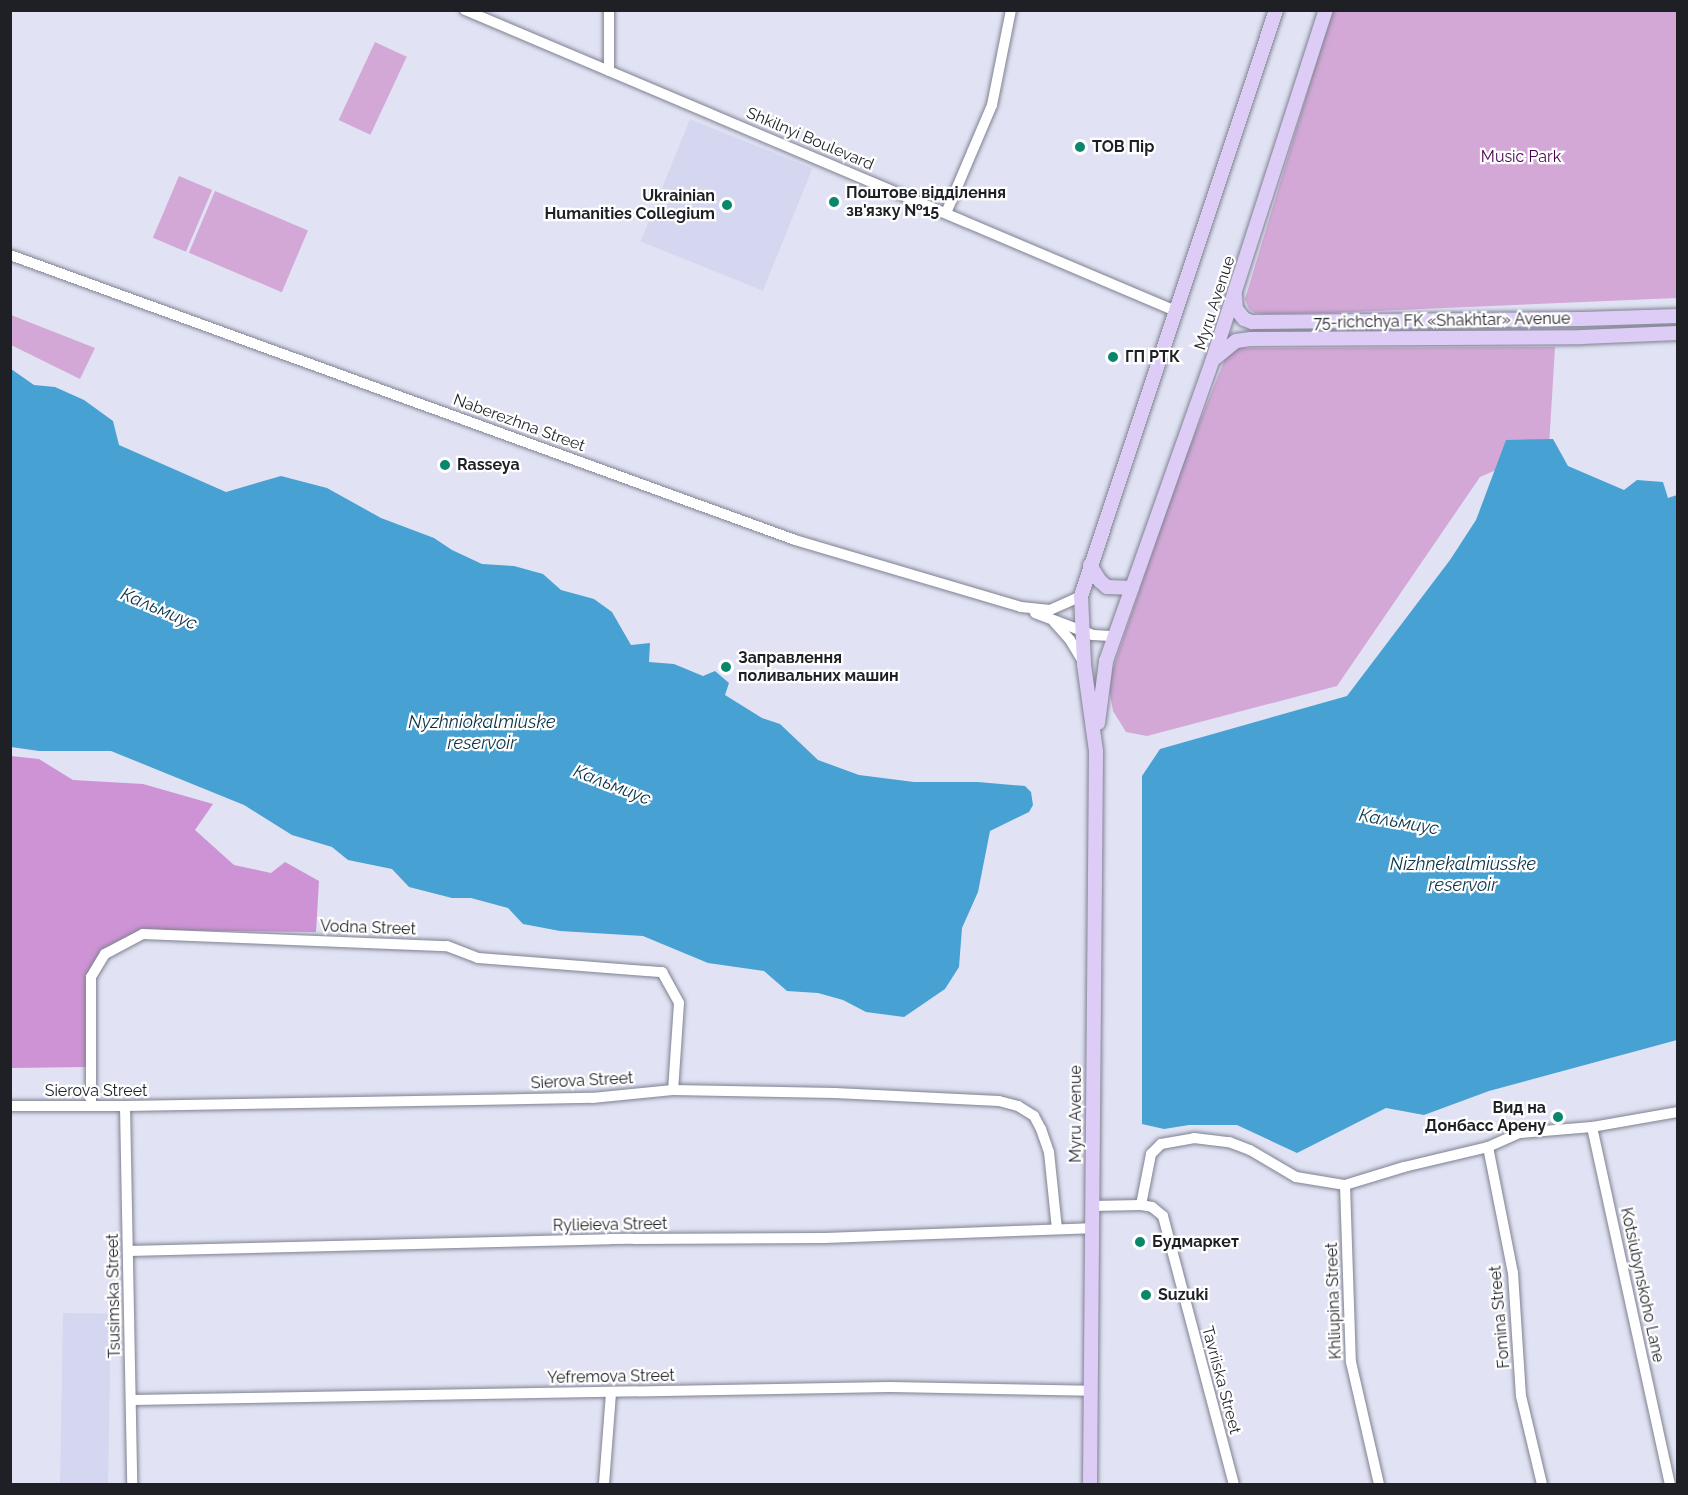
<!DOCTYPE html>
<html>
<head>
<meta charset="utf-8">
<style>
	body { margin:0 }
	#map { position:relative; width:1688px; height:1495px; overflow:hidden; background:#e1e3f4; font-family:Raleway,sans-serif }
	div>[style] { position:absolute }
	.built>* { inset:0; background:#d4d7ef; transform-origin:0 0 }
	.green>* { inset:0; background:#d3a8d7; transform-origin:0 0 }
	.forest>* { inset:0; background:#ce93d4 }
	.water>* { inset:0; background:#47a1d2 }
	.roads { filter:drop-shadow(0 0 2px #7f8190) drop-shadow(0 0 2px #7f8190) }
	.minor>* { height:10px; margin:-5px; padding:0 5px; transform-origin:5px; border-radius:5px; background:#fff }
	.major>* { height:14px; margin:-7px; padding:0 7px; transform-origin:7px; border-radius:7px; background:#ddcdf6 }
	.dots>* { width:16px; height:16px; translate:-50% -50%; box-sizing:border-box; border:3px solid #fff; border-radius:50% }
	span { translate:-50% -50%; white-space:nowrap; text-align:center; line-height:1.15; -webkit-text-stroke:4.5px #fff; paint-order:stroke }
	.street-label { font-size:16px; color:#1f2026 }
	.poi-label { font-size:16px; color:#1f2026; font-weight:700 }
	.left { translate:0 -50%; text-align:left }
	.right { translate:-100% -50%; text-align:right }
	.park-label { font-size:16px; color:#4b0053 }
	.water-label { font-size:18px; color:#0c3449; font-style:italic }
	.frame { position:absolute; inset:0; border:12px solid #1f2026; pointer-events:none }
</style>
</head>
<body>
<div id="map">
	<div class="built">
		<i style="left:690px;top:119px;width:132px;height:132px;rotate:22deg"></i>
		<i style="left:63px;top:1313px;width:48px;height:171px;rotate:1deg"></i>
	</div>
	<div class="green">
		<i style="clip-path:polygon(1332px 11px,1677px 11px,1677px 298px,1329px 313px,1265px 314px,1255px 313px,1249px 309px,1245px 299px)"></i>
		<i style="left:375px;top:42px;width:35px;height:86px;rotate:25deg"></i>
		<i style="left:179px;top:176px;width:36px;height:67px;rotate:23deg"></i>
		<i style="left:215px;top:191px;width:101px;height:67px;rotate:23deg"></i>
		<i style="clip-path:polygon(11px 315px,95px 348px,80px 379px,11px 345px)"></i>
		<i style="clip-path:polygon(1555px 347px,1549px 447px,1480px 477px,1337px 686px,1147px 736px,1126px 732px,1113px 711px,1108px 683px,1181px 468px,1227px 354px,1236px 348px)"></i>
	</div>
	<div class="forest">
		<i style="clip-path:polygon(11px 756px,39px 759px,73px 780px,143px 784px,213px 804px,195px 830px,234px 865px,271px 873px,285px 862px,319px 881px,316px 932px,140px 930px,88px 975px,88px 1067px,11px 1068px)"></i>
	</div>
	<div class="water">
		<i style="clip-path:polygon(11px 369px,34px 385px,55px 387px,84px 400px,113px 421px,119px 445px,226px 492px,281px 476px,327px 488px,381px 518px,434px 538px,452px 550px,482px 564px,514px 566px,543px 574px,561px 590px,594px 599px,612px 612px,631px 645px,650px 643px,649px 662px,674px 664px,703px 676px,715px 671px,729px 683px,725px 695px,762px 718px,780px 724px,818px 760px,859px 775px,914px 782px,978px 782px,1025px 786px,1031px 792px,1033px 805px,1029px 812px,990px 831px,978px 892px,962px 928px,959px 967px,945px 989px,904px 1017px,866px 1012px,843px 1000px,818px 993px,787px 991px,764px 971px,708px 963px,643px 936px,560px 931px,523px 924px,508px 908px,471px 898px,452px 898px,409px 887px,392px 869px,348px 860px,332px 847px,292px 835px,244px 805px,111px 751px,39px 751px,11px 747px)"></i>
		<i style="clip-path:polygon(1553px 439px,1568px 466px,1624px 490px,1637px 480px,1663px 482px,1668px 498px,1677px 495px,1677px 1040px,1489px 1091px,1424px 1115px,1386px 1108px,1297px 1153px,1237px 1125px,1189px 1125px,1164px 1129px,1142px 1124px,1142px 776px,1160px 749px,1347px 696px,1450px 560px,1476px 520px,1506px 440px)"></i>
	</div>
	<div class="roads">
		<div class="minor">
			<i style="left:465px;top:10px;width:772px;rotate:22.95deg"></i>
			<i style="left:609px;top:71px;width:61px;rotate:-90deg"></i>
			<i style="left:946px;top:213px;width:117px;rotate:-66.9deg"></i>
			<i style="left:992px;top:105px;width:97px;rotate:-78.7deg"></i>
			<i style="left:10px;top:255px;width:835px;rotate:19.95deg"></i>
			<i style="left:795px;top:540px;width:236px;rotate:16.5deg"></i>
			<i style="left:1021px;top:607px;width:29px;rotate:6deg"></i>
			<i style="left:1050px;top:610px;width:34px;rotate:-24deg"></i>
			<i style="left:1035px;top:613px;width:62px;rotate:20.8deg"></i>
			<i style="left:1093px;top:635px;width:22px;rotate:3deg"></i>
			<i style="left:1054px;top:622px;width:24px;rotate:48deg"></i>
			<i style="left:1070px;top:640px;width:23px;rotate:59deg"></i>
			<i style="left:91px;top:1105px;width:128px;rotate:-90deg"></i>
			<i style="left:91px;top:977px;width:27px;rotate:-59deg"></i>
			<i style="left:105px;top:954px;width:43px;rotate:-27.8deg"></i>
			<i style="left:143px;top:934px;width:304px;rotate:2.3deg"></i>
			<i style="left:447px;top:946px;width:33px;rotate:21deg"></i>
			<i style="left:478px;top:958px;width:185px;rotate:4.4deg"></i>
			<i style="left:662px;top:972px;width:35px;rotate:61deg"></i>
			<i style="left:679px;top:1003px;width:87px;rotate:93.9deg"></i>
			<i style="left:10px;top:1106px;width:115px"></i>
			<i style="left:125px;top:1106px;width:467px;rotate:-1deg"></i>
			<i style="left:592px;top:1098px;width:81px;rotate:-5.6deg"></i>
			<i style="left:673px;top:1090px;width:162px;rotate:1.1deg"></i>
			<i style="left:835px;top:1093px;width:164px;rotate:2.8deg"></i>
			<i style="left:999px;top:1101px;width:20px;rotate:15deg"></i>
			<i style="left:1018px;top:1106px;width:19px;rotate:32deg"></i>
			<i style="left:1034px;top:1116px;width:15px;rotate:62deg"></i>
			<i style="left:1041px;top:1129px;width:24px;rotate:71deg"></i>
			<i style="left:1049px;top:1152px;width:77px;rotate:84.1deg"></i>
			<i style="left:125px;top:1106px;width:378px;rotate:88.9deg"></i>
			<i style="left:1592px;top:1127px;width:365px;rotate:77.7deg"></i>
			<i style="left:1488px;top:1147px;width:128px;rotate:78.8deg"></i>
			<i style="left:1513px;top:1273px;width:123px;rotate:86.3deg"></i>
			<i style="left:1521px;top:1396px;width:90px;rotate:76.6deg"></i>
			<i style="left:1345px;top:1185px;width:177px;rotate:88.1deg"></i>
			<i style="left:1351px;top:1362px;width:125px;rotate:77.1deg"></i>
			<i style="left:1141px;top:1205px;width:52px;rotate:-78.9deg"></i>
			<i style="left:1151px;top:1154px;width:14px;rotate:-45deg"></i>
			<i style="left:1161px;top:1144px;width:34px;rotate:-10deg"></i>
			<i style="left:1194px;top:1138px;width:35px;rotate:7deg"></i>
			<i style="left:1229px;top:1142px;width:22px;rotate:21deg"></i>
			<i style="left:1250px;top:1150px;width:53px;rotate:30.4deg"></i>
			<i style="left:1296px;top:1177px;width:50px;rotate:9.3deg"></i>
			<i style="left:1345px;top:1185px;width:62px;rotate:-17deg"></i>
			<i style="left:1404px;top:1167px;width:86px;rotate:-13.4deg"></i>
			<i style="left:1488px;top:1147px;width:35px;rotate:-24deg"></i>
			<i style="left:1520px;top:1133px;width:72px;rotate:-4.8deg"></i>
			<i style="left:1592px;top:1127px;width:87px;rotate:-9.9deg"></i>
			<i style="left:1092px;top:1206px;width:49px;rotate:-1.2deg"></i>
			<i style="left:1141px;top:1205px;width:11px;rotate:10deg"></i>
			<i style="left:1152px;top:1207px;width:14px;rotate:39deg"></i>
			<i style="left:1163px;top:1216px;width:277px;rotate:75.2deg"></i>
			<i style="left:128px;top:1251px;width:482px;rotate:-1.4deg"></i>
			<i style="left:610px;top:1239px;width:213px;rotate:-0.3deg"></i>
			<i style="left:823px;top:1238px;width:269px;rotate:-2.1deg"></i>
			<i style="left:132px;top:1400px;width:758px;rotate:-0.98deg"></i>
			<i style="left:890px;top:1387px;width:200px;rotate:1.1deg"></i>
			<i style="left:604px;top:1484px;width:92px;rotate:-85.6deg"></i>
		</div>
		<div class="major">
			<i style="left:1235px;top:296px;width:13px;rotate:86deg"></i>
			<i style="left:1236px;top:309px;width:13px;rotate:51deg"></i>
			<i style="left:1244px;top:319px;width:9px;rotate:21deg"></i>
			<i style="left:1252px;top:322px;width:330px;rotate:-0.5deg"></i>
			<i style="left:1582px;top:319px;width:96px;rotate:-1.8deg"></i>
			<i style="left:1215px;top:358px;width:27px;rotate:-39deg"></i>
			<i style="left:1236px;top:341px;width:15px;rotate:-8deg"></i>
			<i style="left:1251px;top:339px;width:331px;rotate:-0.3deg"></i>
			<i style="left:1582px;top:337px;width:96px;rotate:-2.4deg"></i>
			<i style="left:1090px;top:565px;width:19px;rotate:58deg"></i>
			<i style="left:1100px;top:581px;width:9px;rotate:41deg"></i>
			<i style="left:1107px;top:587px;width:25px;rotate:2deg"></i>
			<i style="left:1098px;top:723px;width:63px;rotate:-82.6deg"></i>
			<i style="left:1106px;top:661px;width:320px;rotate:-70.5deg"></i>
			<i style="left:1213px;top:359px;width:367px;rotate:-72.1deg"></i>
			<i style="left:1090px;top:1484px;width:733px;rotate:-89.53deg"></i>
			<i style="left:1096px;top:751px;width:88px;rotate:-97.9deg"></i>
			<i style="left:1084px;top:664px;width:68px;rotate:-92.5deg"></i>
			<i style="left:1081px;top:596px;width:618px;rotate:-71.59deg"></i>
		</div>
	</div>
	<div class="dots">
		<i style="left:1080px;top:147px;background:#0a876a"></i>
		<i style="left:834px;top:202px;background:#0a876a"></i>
		<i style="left:727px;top:205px;background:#0a876a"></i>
		<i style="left:1113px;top:357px;background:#0a876a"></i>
		<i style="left:445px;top:465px;background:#0a876a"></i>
		<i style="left:726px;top:667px;background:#0a876a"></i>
		<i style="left:1558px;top:1117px;background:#0a876a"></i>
		<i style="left:1140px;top:1242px;background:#0a876a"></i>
		<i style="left:1146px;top:1295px;background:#0a876a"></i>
	</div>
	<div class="street-label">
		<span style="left:810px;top:139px;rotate:23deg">Shkilnyi Boulevard</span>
		<span style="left:1215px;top:303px;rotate:-72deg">Myru Avenue</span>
		<span style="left:1442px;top:321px;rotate:-1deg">75-richchya FK «Shakhtar» Avenue</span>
		<span style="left:519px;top:423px;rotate:20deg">Naberezhna Street</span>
		<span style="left:368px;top:928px;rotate:2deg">Vodna Street</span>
		<span style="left:582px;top:1081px;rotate:-3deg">Sierova Street</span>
		<span style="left:96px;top:1091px">Sierova Street</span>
		<span style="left:1076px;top:1114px;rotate:-90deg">Myru Avenue</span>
		<span style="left:610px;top:1225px;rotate:-1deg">Rylieieva Street</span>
		<span style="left:1642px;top:1285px;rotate:78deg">Kotsiubynskoho Lane</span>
		<span style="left:114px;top:1296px;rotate:-91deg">Tsusimska Street</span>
		<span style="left:1334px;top:1301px;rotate:-92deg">Khliupina Street</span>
		<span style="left:1500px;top:1317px;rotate:-95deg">Fomina Street</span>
		<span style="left:611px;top:1377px;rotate:-1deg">Yefremova Street</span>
		<span style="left:1221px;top:1380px;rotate:75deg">Tavriiska Street</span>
	</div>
	<div class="poi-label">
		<span class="left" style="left:1092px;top:147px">ТОВ Пір</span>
		<span class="left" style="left:846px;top:202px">Поштове відділення<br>зв'язку №15</span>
		<span class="right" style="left:715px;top:205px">Ukrainian<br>Humanities Collegium</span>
		<span class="left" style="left:1125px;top:357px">ГП РТК</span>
		<span class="left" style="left:457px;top:465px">Rasseya</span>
		<span class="left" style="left:738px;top:667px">Заправлення<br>поливальних машин</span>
		<span class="right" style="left:1546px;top:1117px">Вид на<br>Донбасс Арену</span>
		<span class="left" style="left:1152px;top:1242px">Будмаркет</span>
		<span class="left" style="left:1158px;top:1295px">Suzuki</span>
	</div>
	<div class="park-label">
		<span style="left:1521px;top:157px">Music Park</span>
	</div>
	<div class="water-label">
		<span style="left:159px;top:609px;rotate:23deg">Кальмиус</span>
		<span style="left:482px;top:733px">Nyzhniokalmiuske<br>reservoir</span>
		<span style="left:612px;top:785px;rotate:21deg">Кальмиус</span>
		<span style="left:1399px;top:822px;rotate:10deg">Кальмиус</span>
		<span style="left:1463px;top:875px">Nizhnekalmiusske<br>reservoir</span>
	</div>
	<div class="frame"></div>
</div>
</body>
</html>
